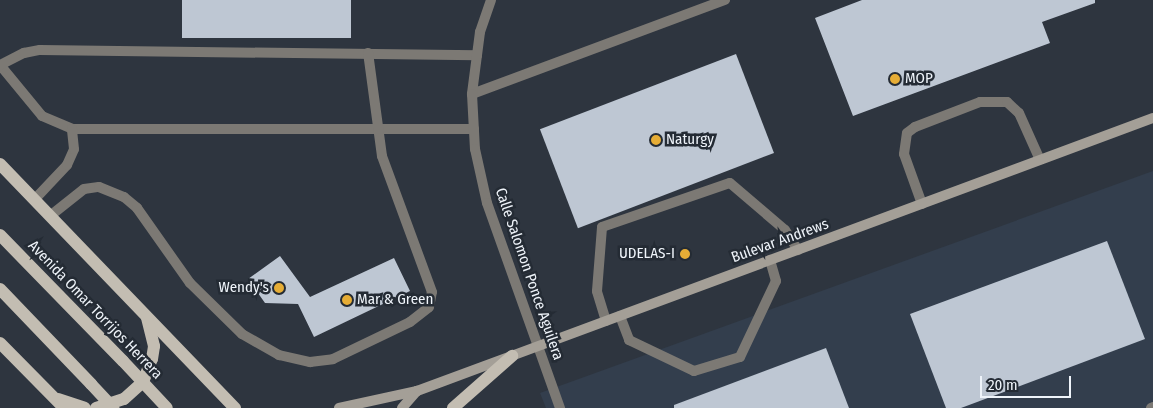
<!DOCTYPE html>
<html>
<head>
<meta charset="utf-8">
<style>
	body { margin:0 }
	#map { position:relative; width:1153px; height:408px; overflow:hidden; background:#2e353f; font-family:"Fira Sans Condensed",sans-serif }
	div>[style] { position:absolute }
	.built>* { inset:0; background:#333e4d }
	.building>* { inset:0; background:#bec7d3; transform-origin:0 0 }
	.lane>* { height:10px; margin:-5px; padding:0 5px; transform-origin:5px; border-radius:5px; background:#7c7974 }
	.street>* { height:10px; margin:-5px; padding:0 5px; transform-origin:5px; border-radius:5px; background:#7c7974 }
	.secondary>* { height:10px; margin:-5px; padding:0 5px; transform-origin:5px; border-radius:5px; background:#a49f97 }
	.primary>* { height:12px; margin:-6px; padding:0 6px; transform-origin:6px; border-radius:6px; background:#c3bdb2 }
	.primary-bridge>* { height:12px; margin:-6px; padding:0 6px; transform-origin:6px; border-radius:6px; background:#c3bdb2 }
	.dots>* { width:14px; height:14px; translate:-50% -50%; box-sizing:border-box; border:2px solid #242b34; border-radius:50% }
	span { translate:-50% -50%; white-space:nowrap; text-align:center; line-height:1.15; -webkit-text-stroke:5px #242b34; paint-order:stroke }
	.poi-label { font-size:15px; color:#eff4fa }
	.left { translate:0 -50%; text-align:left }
	.right { translate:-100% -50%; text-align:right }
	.street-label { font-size:15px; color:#eff4fa }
	.scale { position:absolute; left:980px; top:376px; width:91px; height:22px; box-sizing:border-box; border:2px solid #eff4fa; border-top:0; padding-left:6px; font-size:15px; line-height:18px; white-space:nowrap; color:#eff4fa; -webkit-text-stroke:4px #242b34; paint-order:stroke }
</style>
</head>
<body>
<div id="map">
	<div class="built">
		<i style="clip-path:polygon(1153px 171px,1153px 408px,546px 408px,540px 393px)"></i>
	</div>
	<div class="building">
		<i style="left:182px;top:0;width:169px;height:38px"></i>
		<i style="clip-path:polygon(862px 0,1095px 0,1095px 3px,1042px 22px,1050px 43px,853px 116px,815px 18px)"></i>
		<i style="left:736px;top:54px;width:106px;height:210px;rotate:69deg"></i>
		<i style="clip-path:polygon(1107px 241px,1145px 339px,961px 408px,946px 408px,910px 314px)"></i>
		<i style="clip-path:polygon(280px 256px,310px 297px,394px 258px,410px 291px,314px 337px,298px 304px,265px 303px,248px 279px)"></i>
		<i style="clip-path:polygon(826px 348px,849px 408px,674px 408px,674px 405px)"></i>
	</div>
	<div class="lane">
		<i style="left:0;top:65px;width:66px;rotate:50.5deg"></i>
		<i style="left:42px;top:116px;width:33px;rotate:23deg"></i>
		<i style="left:72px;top:129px;width:402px"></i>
		<i style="left:0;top:65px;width:27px;rotate:-27deg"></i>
		<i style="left:24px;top:53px;width:16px;rotate:-11deg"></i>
		<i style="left:40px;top:50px;width:437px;rotate:0.7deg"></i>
		<i style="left:472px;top:94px;width:270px;rotate:-20.4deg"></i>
		<i style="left:34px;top:200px;width:48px;rotate:-46.7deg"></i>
		<i style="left:67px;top:165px;width:17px;rotate:-66deg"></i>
		<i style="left:74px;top:149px;width:20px;rotate:-96deg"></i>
		<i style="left:922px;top:204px;width:53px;rotate:-109.8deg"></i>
		<i style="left:904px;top:154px;width:21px;rotate:-82deg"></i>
		<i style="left:907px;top:133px;width:10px;rotate:-37deg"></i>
		<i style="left:915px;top:127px;width:70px;rotate:-21deg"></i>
		<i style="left:980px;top:102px;width:27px"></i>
		<i style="left:1007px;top:102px;width:16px;rotate:43deg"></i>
		<i style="left:1019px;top:113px;width:51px;rotate:65.9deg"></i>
		<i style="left:50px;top:216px;width:43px;rotate:-38.5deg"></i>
		<i style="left:84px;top:189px;width:15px;rotate:-8deg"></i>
		<i style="left:99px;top:187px;width:27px;rotate:22deg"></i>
		<i style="left:124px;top:197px;width:17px;rotate:40deg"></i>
		<i style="left:137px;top:208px;width:92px;rotate:54.8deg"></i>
		<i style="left:190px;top:283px;width:73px;rotate:44.4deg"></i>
		<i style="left:242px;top:334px;width:43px;rotate:29.6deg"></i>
		<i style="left:279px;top:355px;width:32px;rotate:13deg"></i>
		<i style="left:310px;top:362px;width:23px;rotate:-7deg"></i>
		<i style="left:333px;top:359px;width:85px;rotate:-25.7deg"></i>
		<i style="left:410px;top:322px;width:24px;rotate:-38deg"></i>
		<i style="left:429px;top:307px;width:15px;rotate:-79deg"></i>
		<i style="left:432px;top:292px;width:145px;rotate:-110.2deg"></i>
		<i style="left:382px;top:156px;width:104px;rotate:-97.7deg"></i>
		<i style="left:620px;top:316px;width:26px;rotate:69deg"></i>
		<i style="left:629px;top:340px;width:72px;rotate:25.5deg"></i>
		<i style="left:694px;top:371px;width:48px;rotate:-16.9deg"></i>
		<i style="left:740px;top:357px;width:84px;rotate:-64.7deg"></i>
		<i style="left:776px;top:281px;width:22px;rotate:-106deg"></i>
		<i style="left:606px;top:321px;width:31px;rotate:-107deg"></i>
		<i style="left:597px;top:291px;width:64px;rotate:-85.5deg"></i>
		<i style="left:602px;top:227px;width:135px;rotate:-19deg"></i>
		<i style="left:730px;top:183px;width:72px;rotate:40.5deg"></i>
		<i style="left:785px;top:230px;width:24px;rotate:57deg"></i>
		<i style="left:1151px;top:408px;width:2px;rotate:-27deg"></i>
	</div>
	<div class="street">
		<i style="left:491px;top:0;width:34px;rotate:109deg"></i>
		<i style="left:480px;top:32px;width:63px;rotate:97.4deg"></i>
		<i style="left:472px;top:94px;width:55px;rotate:86.9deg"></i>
		<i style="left:475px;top:149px;width:55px;rotate:77.5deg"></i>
		<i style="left:487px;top:203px;width:218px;rotate:70.4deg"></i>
	</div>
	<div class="secondary">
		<i style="left:339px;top:408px;width:80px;rotate:-12.3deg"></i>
		<i style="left:417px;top:391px;width:785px;rotate:-20.35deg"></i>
		<i style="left:402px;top:408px;width:23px;rotate:-49deg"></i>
	</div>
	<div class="primary">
		<i style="left:0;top:164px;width:339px;rotate:46.1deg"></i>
		<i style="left:0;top:235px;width:176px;rotate:45.7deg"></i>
		<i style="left:0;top:289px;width:132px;rotate:46.2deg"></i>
		<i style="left:0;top:343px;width:91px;rotate:45.4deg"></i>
		<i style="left:58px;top:399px;width:28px;rotate:18deg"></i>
		<i style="left:96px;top:408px;width:29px;rotate:-18deg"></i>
		<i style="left:124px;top:399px;width:25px;rotate:-42deg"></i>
		<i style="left:143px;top:382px;width:25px;rotate:-69deg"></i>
		<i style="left:152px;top:359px;width:13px;rotate:-81deg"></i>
		<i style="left:154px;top:346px;width:29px;rotate:-104deg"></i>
		<i style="left:453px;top:408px;width:79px;rotate:-41.4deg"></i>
	</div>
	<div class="primary-bridge">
		<i style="left:123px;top:361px;width:64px;rotate:46.9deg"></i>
		<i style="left:91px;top:384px;width:33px;rotate:47deg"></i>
	</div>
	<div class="dots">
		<i style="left:895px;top:79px;background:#e6ad36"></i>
		<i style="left:656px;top:140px;background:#e6ad36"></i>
		<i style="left:685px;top:254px;background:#e6ad36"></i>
		<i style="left:279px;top:288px;background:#e6ad36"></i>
		<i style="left:347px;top:300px;background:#e6ad36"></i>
	</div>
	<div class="poi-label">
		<span class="left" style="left:905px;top:79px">MOP</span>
		<span class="left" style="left:666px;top:140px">Naturgy</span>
		<span class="right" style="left:675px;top:254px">UDELAS-I</span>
		<span class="right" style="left:269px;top:288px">Wendy's</span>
		<span class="left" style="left:357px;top:300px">Mar &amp; Green</span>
	</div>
	<div class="street-label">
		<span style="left:780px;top:241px;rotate:-20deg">Bulevar Andrews</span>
		<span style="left:529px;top:274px;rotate:71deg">Calle Salomon Ponce Aguilera</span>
		<span style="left:95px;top:310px;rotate:46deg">Avenida Omar Torrijos Herrera</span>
	</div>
	<div class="scale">20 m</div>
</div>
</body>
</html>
